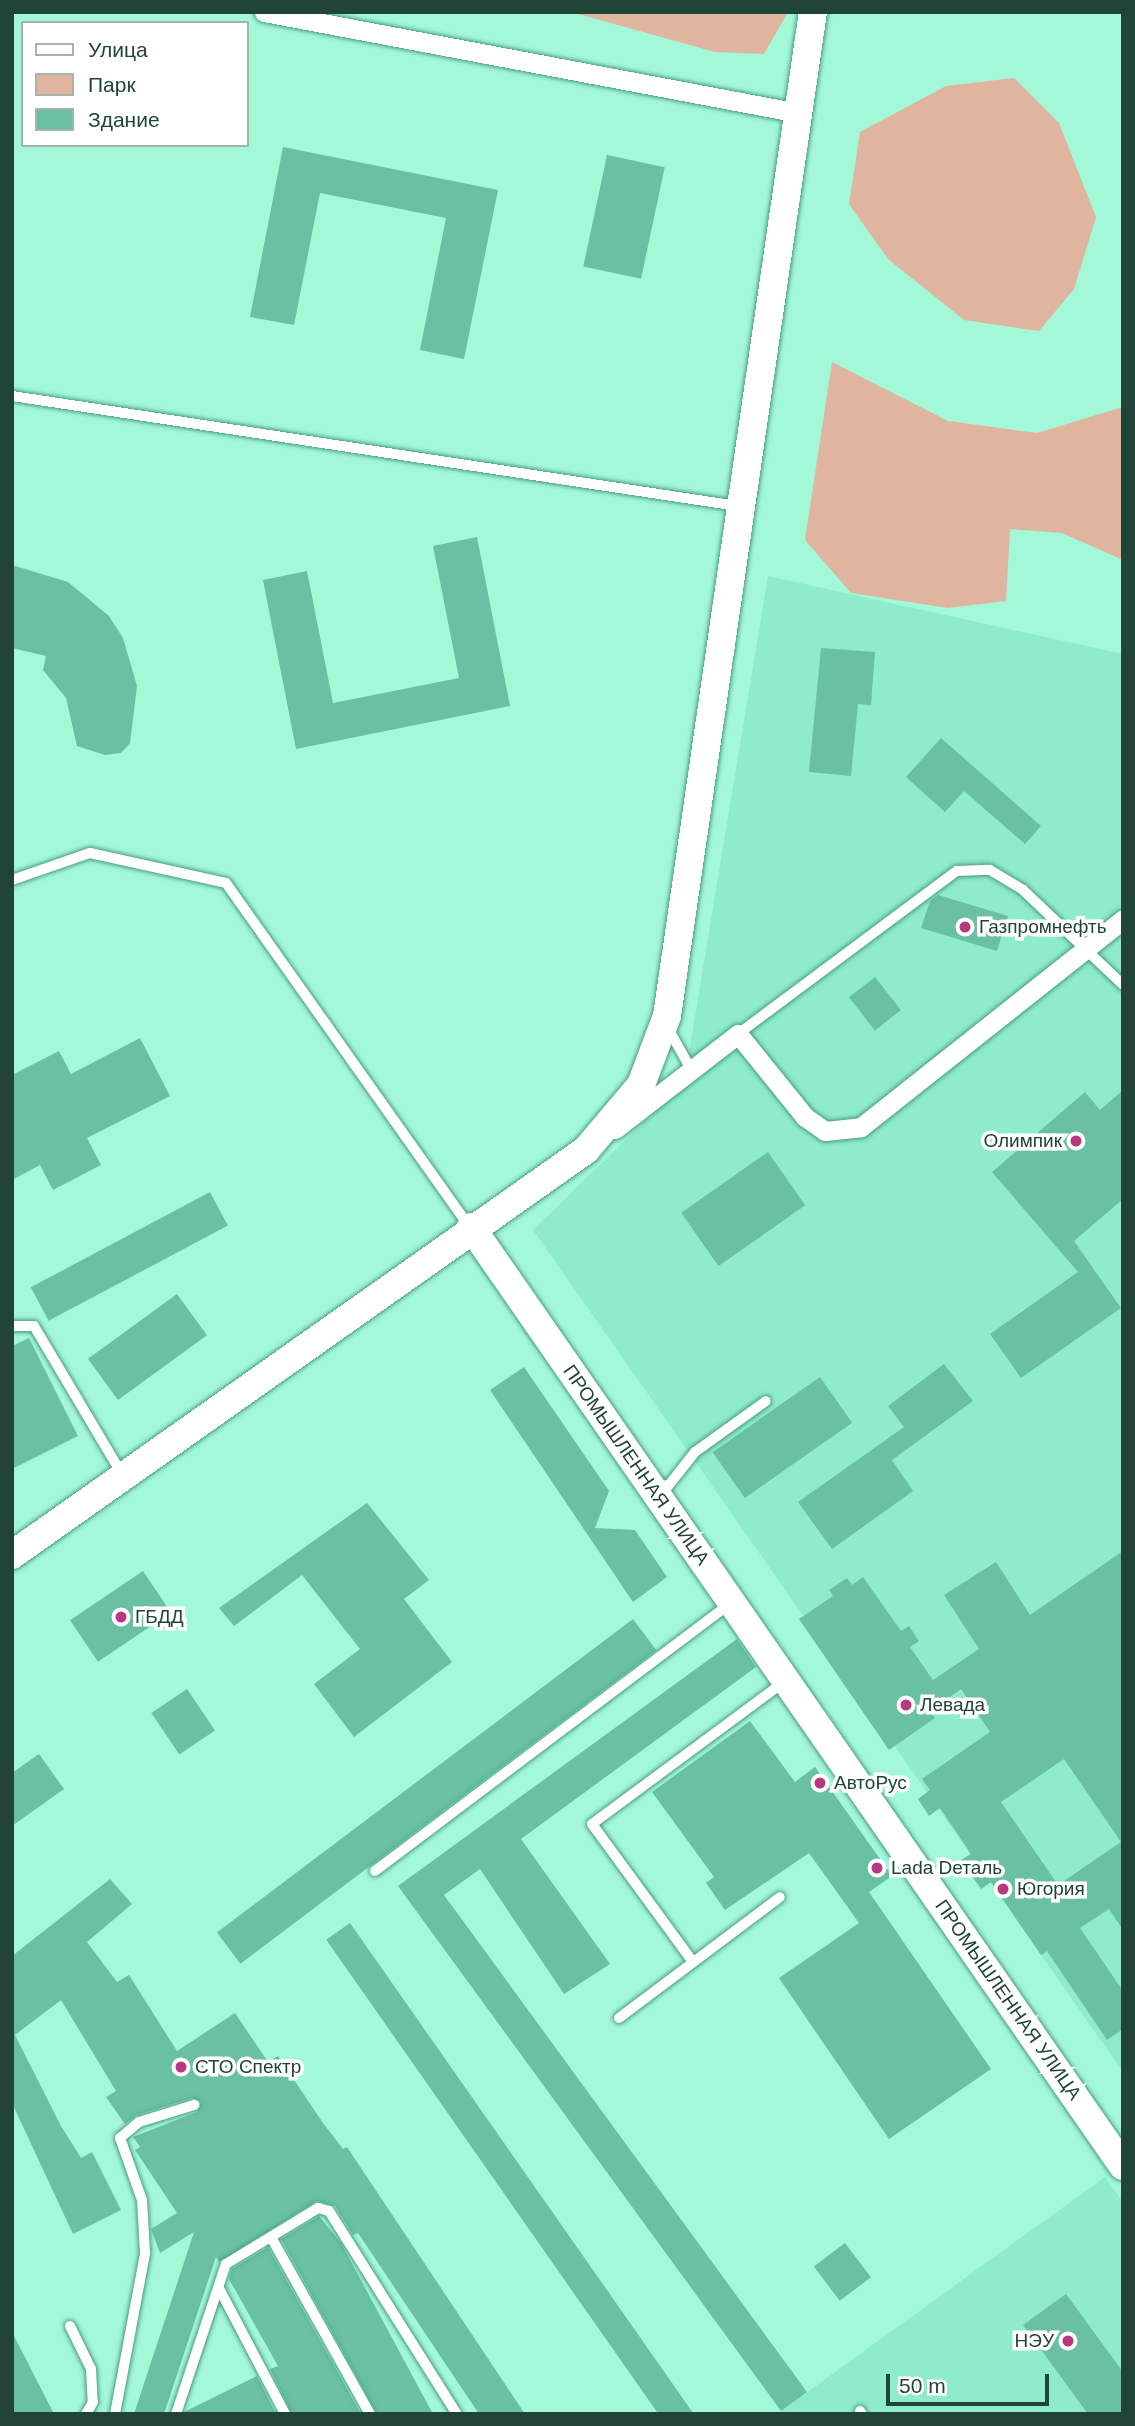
<!DOCTYPE html>
<html>
<head>
<meta charset="utf-8">
<style>
	body { margin:0 }
	#map { position:relative; width:1135px; height:2426px; overflow:hidden; background:#a3f8d8; font-family:Arial,sans-serif }
	div>[style] { position:absolute }
	.built>* { inset:0; background:#8eecca }
	.green>* { inset:0; background:#dfb59f }
	.building>* { inset:0; background:#69c0a2; transform-origin:0 0 }
	.roads { filter:drop-shadow(0 0 2px #499d81) drop-shadow(0 0 2px #499d81) }
	.lane>* { height:10px; margin:-5px; padding:0 5px; transform-origin:5px; border-radius:5px; background:#fff }
	.street>* { height:19px; margin:-9.5px; padding:0 9.5px; transform-origin:9.5px; border-radius:9.5px; background:#fff }
	.secondary>* { height:28px; margin:-14px; padding:0 14px; transform-origin:14px; border-radius:14px; background:#fff }
	.dots>* { width:19px; height:19px; translate:-50% -50%; box-sizing:border-box; border:4px solid #fff; border-radius:50% }
	span { translate:-50% -50%; white-space:nowrap; text-align:center; line-height:1.15; -webkit-text-stroke:7px #fff; paint-order:stroke }
	.poi-label { font-size:19px; color:#214438 }
	.left { translate:0 -50%; text-align:left }
	.right { translate:-100% -50%; text-align:right }
	.street-label { font-size:19px; color:#214438 }
	.frame { position:absolute; inset:0; border:14px solid #214438; pointer-events:none }
	.legend { position:absolute; left:21px; top:21px; width:228px; height:126px; box-sizing:border-box; background:#fff; border:2px solid #a6b4af; margin:0; padding:9px 12px; list-style:none; font-size:21px; color:#214438 }
	.legend li { display:flex; align-items:center; gap:14px; height:35px }
	.legend b { width:35px; border:2px solid #a6b4af }
	.scale { position:absolute; left:886px; top:2374px; width:163px; height:32px; box-sizing:border-box; border:4px solid #214438; border-top:0; padding-left:9px; font-size:21px; line-height:24px; white-space:nowrap; color:#214438; -webkit-text-stroke:5px #fff; paint-order:stroke }
</style>
</head>
<body>
<div id="map">
	<div class="built">
		<i style="clip-path:polygon(768px 576px,1123px 654px,1123px 2072px,533px 1230px,684px 1083px)"></i>
		<i style="clip-path:polygon(1105px 2177px,1123px 2202px,1123px 2414px,777px 2414px)"></i>
	</div>
	<div class="green">
		<i style="clip-path:polygon(571px 12px,788px 12px,764px 54px,715px 52px)"></i>
		<i style="clip-path:polygon(1014px 78px,1059px 123px,1096px 217px,1074px 289px,1039px 331px,964px 320px,888px 259px,849px 204px,860px 132px,946px 86px)"></i>
		<i style="clip-path:polygon(832px 362px,948px 421px,1037px 433px,1123px 407px,1123px 560px,1062px 533px,1010px 529px,1006px 601px,948px 608px,851px 593px,805px 540px)"></i>
	</div>
	<div class="building">
		<i style="clip-path:polygon(283px 147px,498px 190px,464px 359px,420px 350px,446px 218px,320px 193px,294px 325px,250px 317px)"></i>
		<i style="left:607px;top:155px;width:59px;height:114px;rotate:12deg"></i>
		<i style="clip-path:polygon(477px 537px,510px 706px,296px 749px,263px 580px,307px 571px,333px 703px,459px 678px,433px 546px)"></i>
		<i style="clip-path:polygon(12px 565px,68px 582px,109px 616px,123px 638px,137px 686px,130px 743px,121px 753px,105px 755px,77px 746px,66px 698px,43px 670px,46px 656px,12px 648px)"></i>
		<i style="clip-path:polygon(821px 648px,875px 652px,871px 705px,858px 704px,851px 776px,809px 772px)"></i>
		<i style="clip-path:polygon(941px 738px,1041px 826px,1025px 844px,964px 791px,945px 812px,906px 777px)"></i>
		<i style="clip-path:polygon(938px 895px,1008px 916px,997px 951px,921px 928px,930px 901px)"></i>
		<i style="left:875px;top:977px;width:42px;height:33px;rotate:52deg"></i>
		<i style="clip-path:polygon(140px 1038px,170px 1096px,87px 1138px,101px 1165px,53px 1190px,40px 1165px,12px 1180px,12px 1075px,59px 1051px,71px 1074px)"></i>
		<i style="clip-path:polygon(1123px 1090px,1123px 1199px,1074px 1241px,1121px 1308px,1021px 1378px,990px 1334px,1078px 1272px,992px 1172px,1085px 1092px,1100px 1110px)"></i>
		<i style="left:768px;top:1152px;width:65px;height:106px;rotate:55deg"></i>
		<i style="left:210px;top:1192px;width:38px;height:203px;rotate:62deg"></i>
		<i style="left:177px;top:1294px;width:51px;height:110px;rotate:54deg"></i>
		<i style="clip-path:polygon(29px 1338px,78px 1436px,12px 1469px,12px 1346px)"></i>
		<i style="clip-path:polygon(944px 1364px,973px 1401px,892px 1460px,913px 1491px,832px 1549px,798px 1502px,904px 1427px,888px 1406px)"></i>
		<i style="clip-path:polygon(524px 1367px,609px 1491px,595px 1528px,635px 1530px,667px 1577px,633px 1602px,490px 1390px)"></i>
		<i style="left:820px;top:1377px;width:56px;height:131px;rotate:55deg"></i>
		<i style="clip-path:polygon(367px 1503px,429px 1580px,404px 1599px,452px 1662px,354px 1737px,314px 1684px,360px 1649px,302px 1575px,234px 1626px,219px 1608px)"></i>
		<i style="clip-path:polygon(evenodd,1123px 1551px,1123px 1930px,1109px 1909px,1080px 1928px,1123px 1991px,1123px 2029px,1107px 2040px,1047px 1951px,1041px 1955px,991px 1882px,981px 1889px,961px 1860px,971px 1854px,940px 1808px,929px 1816px,918px 1799px,930px 1790px,922px 1779px,990px 1732px,961px 1689px,930px 1711px,935px 1718px,889px 1750px,799px 1619px,833px 1596px,829px 1590px,847px 1578px,852px 1585px,863px 1577px,901px 1631px,909px 1626px,919px 1641px,910px 1647px,933px 1680px,979px 1649px,944px 1595px,996px 1562px,1030px 1615px,1123px 1551px,1064px 1759px,1121px 1842px,1058px 1885px,1001px 1802px,1064px 1759px)"></i>
		<i style="left:143px;top:1571px;width:50px;height:88px;rotate:56deg"></i>
		<i style="left:633px;top:1619px;width:39px;height:521px;rotate:53deg"></i>
		<i style="clip-path:polygon(737px 1639px,756px 1667px,521px 1839px,610px 1964px,564px 1994px,480px 1869px,444px 1895px,807px 2392px,781px 2411px,398px 1886px)"></i>
		<i style="left:187px;top:1689px;width:50px;height:43px;rotate:56deg"></i>
		<i style="clip-path:polygon(750px 1721px,795px 1782px,815px 1767px,892px 1876px,869px 1892px,991px 2069px,889px 2139px,779px 1978px,859px 1923px,809px 1853px,725px 1910px,706px 1883px,714px 1877px,652px 1792px)"></i>
		<i style="clip-path:polygon(39px 1754px,64px 1789px,12px 1826px,12px 1773px)"></i>
		<i style="clip-path:polygon(110px 1879px,132px 1904px,87px 1942px,117px 1982px,129px 1975px,177px 2051px,235px 2013px,268px 2062px,278px 2056px,323px 2123px,343px 2149px,347px 2147px,525px 2414px,479px 2414px,358px 2233px,353px 2235px,335px 2206px,317px 2201px,219px 2262px,216px 2257px,164px 2414px,134px 2414px,194px 2232px,160px 2253px,151px 2229px,177px 2213px,135px 2150px,140px 2147px,133px 2137px,197px 2112px,201px 2102px,192px 2098px,137px 2115px,125px 2124px,106px 2097px,116px 2091px,61px 2000px,15px 2035px,61px 2126px,81px 2158px,92px 2152px,121px 2210px,73px 2234px,12px 2103px,12px 1956px)"></i>
		<i style="left:350px;top:1923px;width:602px;height:29px;rotate:55deg"></i>
		<i style="clip-path:polygon(319px 2216px,341px 2243px,433px 2414px,377px 2414px,281px 2239px)"></i>
		<i style="left:845px;top:2243px;width:43px;height:39px;rotate:53deg"></i>
		<i style="clip-path:polygon(268px 2247px,361px 2414px,292px 2414px,270px 2369px,278px 2366px,229px 2279px,232px 2269px)"></i>
		<i style="clip-path:polygon(1066px 2294px,1123px 2372px,1123px 2414px,1088px 2414px,1023px 2325px)"></i>
		<i style="clip-path:polygon(12px 2332px,54px 2414px,12px 2414px)"></i>
		<i style="clip-path:polygon(257px 2376px,276px 2414px,184px 2414px,184px 2412px)"></i>
	</div>
	<div class="roads">
		<div class="lane">
			<i style="left:12px;top:396px;width:734px;rotate:8.62deg"></i>
			<i style="left:12px;top:880px;width:83px;rotate:-19.1deg"></i>
			<i style="left:90px;top:853px;width:139px;rotate:12.4deg"></i>
			<i style="left:226px;top:883px;width:422px;rotate:54.7deg"></i>
			<i style="left:669px;top:1030px;width:47px;rotate:60.7deg"></i>
			<i style="left:738px;top:1034px;width:273px;rotate:-36.7deg"></i>
			<i style="left:957px;top:871px;width:33px;rotate:-2deg"></i>
			<i style="left:990px;top:870px;width:39px;rotate:31deg"></i>
			<i style="left:1023px;top:890px;width:138px;rotate:43.5deg"></i>
			<i style="left:12px;top:1326px;width:22px"></i>
			<i style="left:34px;top:1326px;width:172px;rotate:59.3deg"></i>
			<i style="left:661px;top:1495px;width:55px;rotate:-51.7deg"></i>
			<i style="left:695px;top:1452px;width:87px;rotate:-35.7deg"></i>
			<i style="left:375px;top:1871px;width:443px;rotate:-37deg"></i>
			<i style="left:693px;top:1962px;width:171px;rotate:-126.2deg"></i>
			<i style="left:592px;top:1824px;width:239px;rotate:-36.5deg"></i>
			<i style="left:619px;top:2018px;width:201px;rotate:-36.9deg"></i>
			<i style="left:271px;top:2237px;width:203px;rotate:60.8deg"></i>
			<i style="left:220px;top:2290px;width:140px;rotate:62.3deg"></i>
			<i style="left:70px;top:2326px;width:48px;rotate:64deg"></i>
			<i style="left:91px;top:2369px;width:33px;rotate:87deg"></i>
			<i style="left:93px;top:2402px;width:14px;rotate:120deg"></i>
			<i style="left:860px;top:2411px;width:4px;rotate:56deg"></i>
			<i style="left:115px;top:2414px;width:164px;rotate:-79.4deg"></i>
			<i style="left:145px;top:2253px;width:53px;rotate:-93.2deg"></i>
			<i style="left:142px;top:2200px;width:66px;rotate:-109.5deg"></i>
			<i style="left:120px;top:2138px;width:25px;rotate:-40deg"></i>
			<i style="left:139px;top:2122px;width:58px;rotate:-17.2deg"></i>
			<i style="left:176px;top:2414px;width:158px;rotate:-71.6deg"></i>
			<i style="left:226px;top:2264px;width:108px;rotate:-31.3deg"></i>
			<i style="left:318px;top:2208px;width:11px;rotate:15deg"></i>
			<i style="left:329px;top:2211px;width:240px;rotate:57.8deg"></i>
		</div>
		<div class="street">
			<i style="left:264px;top:12px;width:544px;rotate:10.69deg"></i>
			<i style="left:615px;top:1129px;width:155px;rotate:-37.7deg"></i>
			<i style="left:738px;top:1034px;width:107px;rotate:51.1deg"></i>
			<i style="left:805px;top:1117px;width:24px;rotate:35deg"></i>
			<i style="left:825px;top:1131px;width:36px;rotate:-6deg"></i>
			<i style="left:861px;top:1127px;width:335px;rotate:-38.4deg"></i>
		</div>
		<div class="secondary">
			<i style="left:471px;top:1227px;width:1143px;rotate:55.23deg"></i>
			<i style="left:12px;top:1555px;width:702px;rotate:-35.21deg"></i>
			<i style="left:586px;top:1150px;width:85px;rotate:-49.8deg"></i>
			<i style="left:641px;top:1085px;width:74px;rotate:-69.4deg"></i>
			<i style="left:667px;top:1016px;width:1015px;rotate:-81.73deg"></i>
		</div>
	</div>
	<div class="dots">
		<i style="left:965px;top:927px;background:#b93882"></i>
		<i style="left:1076px;top:1141px;background:#b93882"></i>
		<i style="left:121px;top:1617px;background:#b93882"></i>
		<i style="left:906px;top:1705px;background:#b93882"></i>
		<i style="left:820px;top:1783px;background:#b93882"></i>
		<i style="left:877px;top:1868px;background:#b93882"></i>
		<i style="left:1003px;top:1889px;background:#b93882"></i>
		<i style="left:181px;top:2067px;background:#b93882"></i>
		<i style="left:1068px;top:2341px;background:#b93882"></i>
	</div>
	<div class="poi-label">
		<span class="left" style="left:979px;top:927px">Газпромнефть</span>
		<span class="right" style="left:1062px;top:1141px">Олимпик</span>
		<span class="left" style="left:135px;top:1617px">ГБДД</span>
		<span class="left" style="left:920px;top:1705px">Левада</span>
		<span class="left" style="left:834px;top:1783px">АвтоРус</span>
		<span class="left" style="left:891px;top:1868px">Lada Dеталь</span>
		<span class="left" style="left:1017px;top:1889px">Югория</span>
		<span class="left" style="left:195px;top:2067px">СТО Спектр</span>
		<span class="right" style="left:1054px;top:2341px">НЭУ</span>
	</div>
	<div class="street-label">
		<span style="left:636px;top:1465px;rotate:55deg">ПРОМЫШЛЕННАЯ УЛИЦА</span>
		<span style="left:1008px;top:2000px;rotate:55deg">ПРОМЫШЛЕННАЯ УЛИЦА</span>
	</div>
	<div class="frame"></div>
	<ul class="legend">
	<li><b style="height:9px;background:#fff"></b>Улица</li>
	<li><b style="height:19px;background:#dfb59f"></b>Парк</li>
	<li><b style="height:19px;background:#69c0a2"></b>Здание</li>
	</ul>
	<div class="scale">50 m</div>
</div>
</body>
</html>
